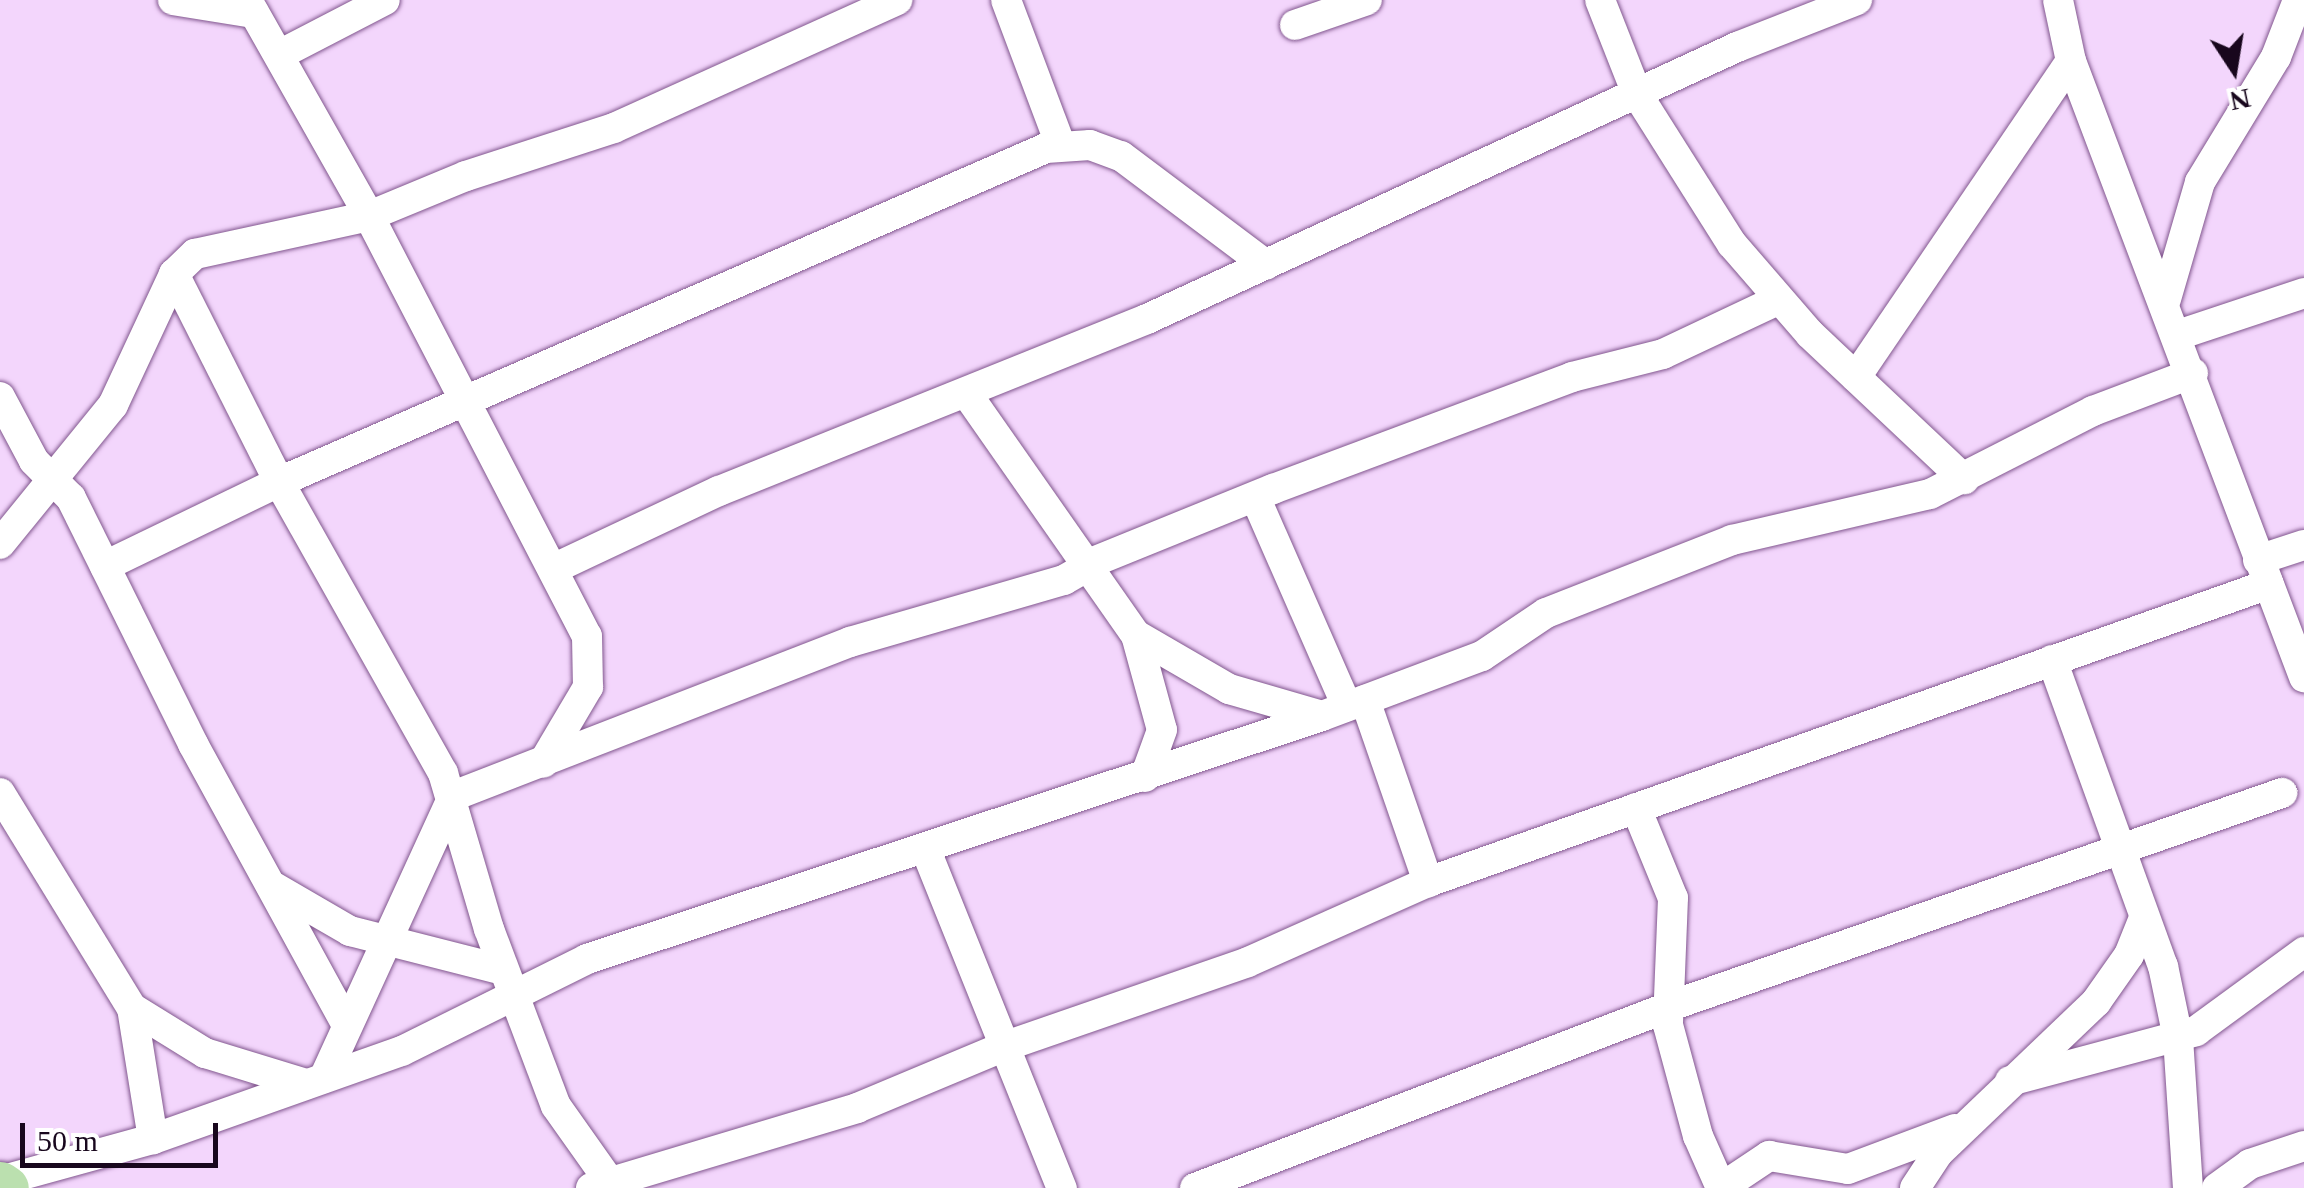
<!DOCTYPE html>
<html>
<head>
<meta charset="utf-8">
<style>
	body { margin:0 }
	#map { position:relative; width:2304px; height:1188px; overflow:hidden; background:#f3d6fc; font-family:"Times New Roman",serif }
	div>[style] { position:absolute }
	.roads { filter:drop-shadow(0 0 2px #81568e) drop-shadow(0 0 2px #81568e) }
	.minor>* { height:30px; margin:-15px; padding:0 15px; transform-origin:15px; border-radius:15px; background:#fff }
	.primary>* { height:45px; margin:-22.5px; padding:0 22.5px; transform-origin:22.5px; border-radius:22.5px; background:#bbe0af }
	span { translate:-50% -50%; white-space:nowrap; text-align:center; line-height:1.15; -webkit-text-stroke:8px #fff; paint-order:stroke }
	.north { position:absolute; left:2184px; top:20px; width:100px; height:100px; -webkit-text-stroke:8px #fff; paint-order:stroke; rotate:168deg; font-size:28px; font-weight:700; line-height:40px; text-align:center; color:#18071d }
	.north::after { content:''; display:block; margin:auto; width:35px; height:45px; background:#18071d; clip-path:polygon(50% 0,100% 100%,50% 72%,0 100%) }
	.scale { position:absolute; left:20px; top:1123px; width:198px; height:45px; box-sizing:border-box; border:5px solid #18071d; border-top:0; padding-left:12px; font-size:30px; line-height:35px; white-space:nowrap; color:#18071d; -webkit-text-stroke:8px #fff; paint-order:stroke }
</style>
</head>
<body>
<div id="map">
	<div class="roads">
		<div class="minor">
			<i style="left:173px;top:0;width:82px;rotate:9.1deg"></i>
			<i style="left:247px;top:0;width:248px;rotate:60.5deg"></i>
			<i style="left:369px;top:216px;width:473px;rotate:62.6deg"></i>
			<i style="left:587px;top:636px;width:51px;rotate:88.9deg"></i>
			<i style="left:588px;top:687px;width:88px;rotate:120.6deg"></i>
			<i style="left:1006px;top:0;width:154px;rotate:69.4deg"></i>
			<i style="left:1600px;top:0;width:101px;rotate:68.5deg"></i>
			<i style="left:1637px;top:94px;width:178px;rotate:57.7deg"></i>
			<i style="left:1732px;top:244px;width:119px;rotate:49.1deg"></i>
			<i style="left:1810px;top:334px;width:212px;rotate:43.3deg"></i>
			<i style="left:2058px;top:0;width:62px;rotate:78deg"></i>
			<i style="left:2071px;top:61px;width:659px;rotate:69.28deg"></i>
			<i style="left:1295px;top:25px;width:76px;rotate:-19.1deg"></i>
			<i style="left:279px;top:55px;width:119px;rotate:-27.4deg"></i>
			<i style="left:174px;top:274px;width:233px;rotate:63.2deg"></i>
			<i style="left:279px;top:482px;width:334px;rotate:60.6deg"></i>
			<i style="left:443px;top:773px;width:163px;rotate:73.6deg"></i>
			<i style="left:489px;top:929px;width:189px;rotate:69.3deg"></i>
			<i style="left:556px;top:1106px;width:100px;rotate:54.7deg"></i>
			<i style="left:2166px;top:299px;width:122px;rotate:-73.8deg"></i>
			<i style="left:2200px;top:182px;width:146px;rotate:-58.7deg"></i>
			<i style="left:2276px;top:57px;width:61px;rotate:-68.9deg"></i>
			<i style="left:2178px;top:335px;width:133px;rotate:-18.4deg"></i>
			<i style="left:1856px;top:377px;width:382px;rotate:-55.8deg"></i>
			<i style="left:967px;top:394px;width:294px;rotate:55deg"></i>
			<i style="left:1136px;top:635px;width:98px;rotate:74.7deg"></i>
			<i style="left:1162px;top:730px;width:50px;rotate:109.9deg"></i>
			<i style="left:0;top:397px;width:72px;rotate:62deg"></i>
			<i style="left:34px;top:461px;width:52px;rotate:45deg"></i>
			<i style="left:71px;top:498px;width:275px;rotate:63.6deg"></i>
			<i style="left:193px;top:744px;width:320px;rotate:61.3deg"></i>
			<i style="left:1256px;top:499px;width:226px;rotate:66.3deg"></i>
			<i style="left:0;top:544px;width:179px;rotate:-50.9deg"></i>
			<i style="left:113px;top:405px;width:145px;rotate:-65deg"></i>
			<i style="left:174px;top:274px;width:29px;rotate:-44deg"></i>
			<i style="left:195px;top:254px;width:178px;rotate:-12.3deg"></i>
			<i style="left:369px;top:216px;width:105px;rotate:-22.4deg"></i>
			<i style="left:466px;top:176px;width:156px;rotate:-18deg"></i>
			<i style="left:614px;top:128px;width:311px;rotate:-24.3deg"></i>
			<i style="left:2258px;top:560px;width:48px;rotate:-18.1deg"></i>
			<i style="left:105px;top:566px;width:193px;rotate:-25.8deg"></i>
			<i style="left:279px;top:482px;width:837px;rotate:-23.53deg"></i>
			<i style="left:1046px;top:148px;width:44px;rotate:-3.9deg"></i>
			<i style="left:1090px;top:145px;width:33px;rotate:20deg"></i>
			<i style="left:1121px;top:156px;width:181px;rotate:36.9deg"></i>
			<i style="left:553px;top:569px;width:183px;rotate:-25.2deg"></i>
			<i style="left:719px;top:491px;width:461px;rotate:-21.9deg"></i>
			<i style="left:1147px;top:319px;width:650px;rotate:-24.75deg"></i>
			<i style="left:1737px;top:47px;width:129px;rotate:-21.4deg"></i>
			<i style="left:1136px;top:635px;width:108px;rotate:30.1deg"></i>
			<i style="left:1229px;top:689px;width:94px;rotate:16.1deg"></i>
			<i style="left:2052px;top:660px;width:326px;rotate:70.1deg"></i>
			<i style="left:2163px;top:966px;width:74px;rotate:78.2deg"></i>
			<i style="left:2178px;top:1038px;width:150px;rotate:86.2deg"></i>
			<i style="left:1365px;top:700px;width:193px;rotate:70.9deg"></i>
			<i style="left:0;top:793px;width:252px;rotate:58.5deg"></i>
			<i style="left:132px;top:1008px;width:133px;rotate:80.9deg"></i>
			<i style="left:1636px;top:808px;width:97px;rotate:67.7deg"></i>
			<i style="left:1673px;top:898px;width:127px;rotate:92.3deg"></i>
			<i style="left:1668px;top:1025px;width:115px;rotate:74.9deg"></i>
			<i style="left:1698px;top:1136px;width:57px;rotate:66.1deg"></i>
			<i style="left:925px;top:848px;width:367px;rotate:68.1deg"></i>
			<i style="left:274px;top:887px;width:88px;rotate:30.1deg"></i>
			<i style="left:350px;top:931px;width:158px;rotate:14.3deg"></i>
			<i style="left:132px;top:1008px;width:86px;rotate:31.7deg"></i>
			<i style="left:205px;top:1053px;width:106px;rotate:17.1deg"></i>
			<i style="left:324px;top:1078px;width:310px;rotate:-65.4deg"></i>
			<i style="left:453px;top:796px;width:426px;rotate:-21.2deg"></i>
			<i style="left:850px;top:642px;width:223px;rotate:-16.2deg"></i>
			<i style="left:1064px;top:580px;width:39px;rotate:-30deg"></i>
			<i style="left:1098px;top:560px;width:189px;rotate:-22.1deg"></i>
			<i style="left:1273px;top:489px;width:319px;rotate:-20.5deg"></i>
			<i style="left:1572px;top:377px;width:94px;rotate:-14.2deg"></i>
			<i style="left:1663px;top:354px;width:127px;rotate:-25.2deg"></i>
			<i style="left:2010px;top:1081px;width:193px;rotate:-15deg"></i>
			<i style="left:2196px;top:1031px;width:134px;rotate:-36.2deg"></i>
			<i style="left:0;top:1181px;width:159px;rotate:-15.4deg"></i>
			<i style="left:153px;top:1139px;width:264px;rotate:-19.5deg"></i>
			<i style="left:402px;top:1051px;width:207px;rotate:-26.4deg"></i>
			<i style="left:587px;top:959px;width:774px;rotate:-18.29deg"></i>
			<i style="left:1322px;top:716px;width:171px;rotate:-20.6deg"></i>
			<i style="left:1482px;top:656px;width:77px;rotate:-33.9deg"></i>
			<i style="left:1546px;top:613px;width:200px;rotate:-21.4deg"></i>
			<i style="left:1732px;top:540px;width:203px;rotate:-13.1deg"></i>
			<i style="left:1930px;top:494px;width:183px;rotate:-27deg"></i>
			<i style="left:2093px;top:411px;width:107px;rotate:-20.8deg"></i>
			<i style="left:591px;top:1188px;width:278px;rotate:-16.7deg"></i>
			<i style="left:857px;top:1108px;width:158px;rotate:-22.7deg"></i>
			<i style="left:1003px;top:1047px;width:259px;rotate:-19.1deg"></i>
			<i style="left:1248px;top:962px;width:197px;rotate:-24deg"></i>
			<i style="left:1428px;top:882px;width:892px;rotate:-19.51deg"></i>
			<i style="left:1195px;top:1188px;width:518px;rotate:-20.92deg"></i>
			<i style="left:1679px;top:1003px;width:639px;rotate:-19.2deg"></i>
			<i style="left:1721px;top:1188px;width:58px;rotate:-33.7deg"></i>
			<i style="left:1769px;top:1156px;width:80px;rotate:9.3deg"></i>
			<i style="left:1848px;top:1169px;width:114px;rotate:-20.5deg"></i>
			<i style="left:1915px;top:1188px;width:42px;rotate:-56.7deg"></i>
			<i style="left:1938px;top:1153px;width:219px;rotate:-43.7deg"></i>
			<i style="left:2096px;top:1002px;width:57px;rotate:-54.9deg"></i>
			<i style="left:2129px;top:955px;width:40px;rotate:-68deg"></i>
			<i style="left:2217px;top:1188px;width:41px;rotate:-36deg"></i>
			<i style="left:2250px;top:1164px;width:57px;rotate:-18.4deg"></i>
		</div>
		<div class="primary">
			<i style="left:0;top:1184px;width:7px;rotate:34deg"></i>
		</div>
	</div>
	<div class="north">N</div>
	<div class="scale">50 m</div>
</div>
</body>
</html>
